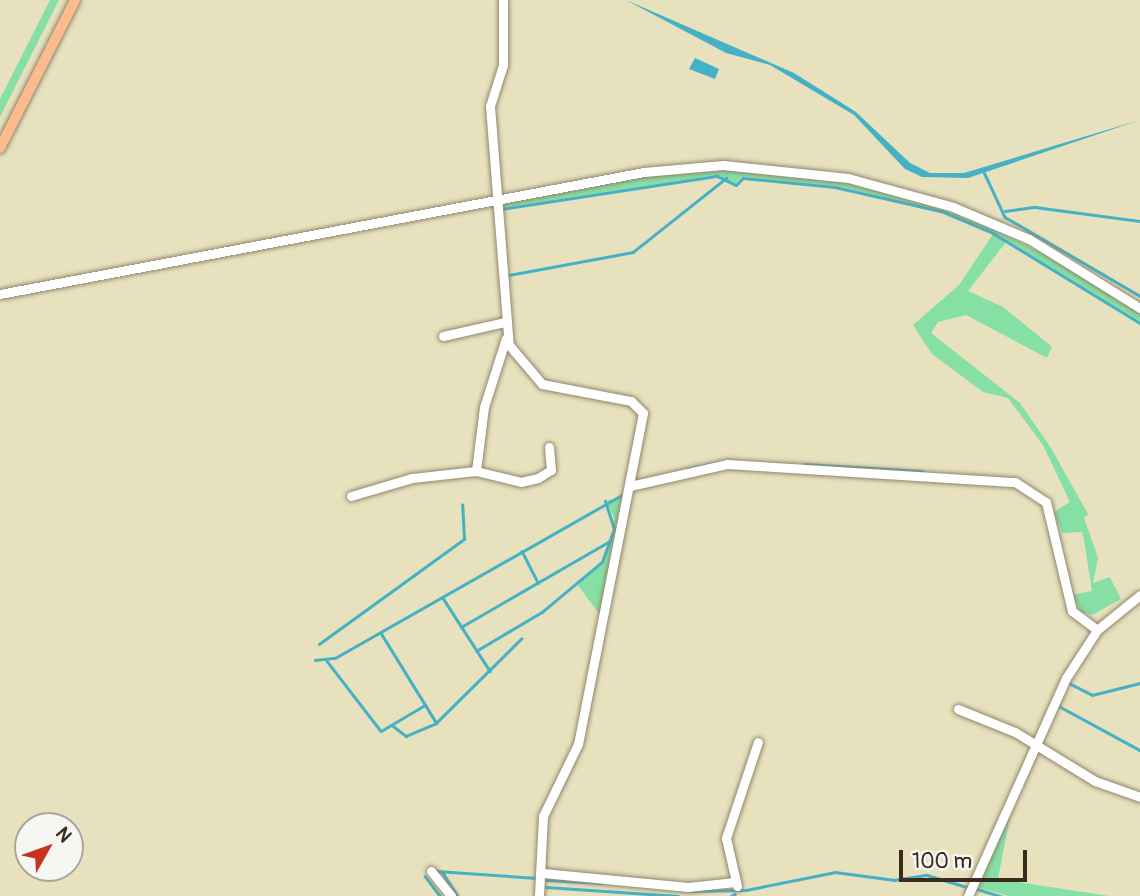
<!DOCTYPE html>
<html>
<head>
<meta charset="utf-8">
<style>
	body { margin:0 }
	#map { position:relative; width:1140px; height:896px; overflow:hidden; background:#e7e1be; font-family:Pangolin,sans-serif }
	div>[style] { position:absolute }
	.green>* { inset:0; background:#86dfa4 }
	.water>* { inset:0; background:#46b1c4 }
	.stream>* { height:2.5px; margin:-1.25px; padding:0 1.25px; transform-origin:1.25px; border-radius:1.25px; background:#46b1c4 }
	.roads { filter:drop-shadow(0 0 2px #91866e) drop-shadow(0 0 2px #91866e) }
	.minor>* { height:9px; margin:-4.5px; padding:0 4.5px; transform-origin:4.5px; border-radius:4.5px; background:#fff }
	.major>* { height:10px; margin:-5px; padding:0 5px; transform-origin:5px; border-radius:5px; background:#fbbb8d }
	span { translate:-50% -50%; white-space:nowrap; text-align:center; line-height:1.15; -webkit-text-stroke:5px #f6f6f2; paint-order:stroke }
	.north { position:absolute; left:14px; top:812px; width:70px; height:70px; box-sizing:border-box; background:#f6f6f2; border:2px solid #aba49d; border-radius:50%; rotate:50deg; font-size:19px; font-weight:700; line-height:28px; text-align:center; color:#3b2a1e }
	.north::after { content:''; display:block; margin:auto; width:24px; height:32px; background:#c8321e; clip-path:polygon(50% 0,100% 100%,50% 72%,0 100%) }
	.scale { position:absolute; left:899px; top:850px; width:128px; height:32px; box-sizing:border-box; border:4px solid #3b2a1e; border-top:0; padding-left:9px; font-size:21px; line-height:24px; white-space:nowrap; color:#3b2a1e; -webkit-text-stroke:5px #f6f6f2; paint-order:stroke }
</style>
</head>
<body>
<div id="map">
	<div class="green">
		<i style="clip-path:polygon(50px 0,59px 0,0 117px,0 99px)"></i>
		<i style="clip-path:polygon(725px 169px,850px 183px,959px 213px,1064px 264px,1140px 314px,1140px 322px,993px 232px,941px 210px,836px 186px,742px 177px,735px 184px,718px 175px,501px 208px,500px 202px,646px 175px)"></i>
		<i style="clip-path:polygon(993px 234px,1006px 242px,968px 291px,1003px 307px,1052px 347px,1047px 358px,966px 315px,938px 322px,931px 333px,1020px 403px,1051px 448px,1088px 514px,1084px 518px,1098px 558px,1093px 583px,1110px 577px,1121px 599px,1092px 615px,1081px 612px,1072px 595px,1092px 591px,1084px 540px,1082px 532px,1062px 533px,1054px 512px,1070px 502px,1043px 445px,1008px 398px,983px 392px,932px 354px,913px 325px,959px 285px)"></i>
		<i style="clip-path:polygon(626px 495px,601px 616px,576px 583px,602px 563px,612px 541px,614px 517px,606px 501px)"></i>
		<i style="clip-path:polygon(1013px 801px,998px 879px,1109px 896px,1009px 896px,976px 887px)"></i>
	</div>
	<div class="water">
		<i style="clip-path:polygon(626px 0,794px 73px,856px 112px,910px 163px,930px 173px,964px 173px,1140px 120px,968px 178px,922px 177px,905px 169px,854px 115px,770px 65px,726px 53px)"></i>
		<i style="clip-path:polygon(695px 58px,719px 69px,715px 79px,689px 69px)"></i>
	</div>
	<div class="stream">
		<i style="left:984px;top:172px;width:50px;rotate:65deg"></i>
		<i style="left:1005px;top:217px;width:156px;rotate:30.3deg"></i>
		<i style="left:501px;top:209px;width:219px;rotate:-8.7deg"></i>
		<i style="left:717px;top:176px;width:21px;rotate:25deg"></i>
		<i style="left:736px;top:185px;width:10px;rotate:-45deg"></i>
		<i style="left:743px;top:178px;width:92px;rotate:5.6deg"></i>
		<i style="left:835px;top:187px;width:109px;rotate:12.8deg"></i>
		<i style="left:941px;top:211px;width:56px;rotate:22.9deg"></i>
		<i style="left:993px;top:233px;width:172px;rotate:31.5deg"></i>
		<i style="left:1005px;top:211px;width:30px;rotate:-8deg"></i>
		<i style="left:1035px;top:207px;width:106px;rotate:7.6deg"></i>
		<i style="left:509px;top:275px;width:126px;rotate:-10.5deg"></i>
		<i style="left:633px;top:252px;width:119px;rotate:-38.5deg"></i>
		<i style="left:804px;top:464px;width:119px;rotate:3.4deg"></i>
		<i style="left:687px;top:469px;width:38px;rotate:-12deg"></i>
		<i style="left:522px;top:551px;width:36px;rotate:63deg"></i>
		<i style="left:443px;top:598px;width:87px;rotate:57.2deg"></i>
		<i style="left:461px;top:627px;width:172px;rotate:-30deg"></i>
		<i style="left:381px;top:633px;width:105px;rotate:58.3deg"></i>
		<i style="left:319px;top:644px;width:179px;rotate:-35.9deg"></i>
		<i style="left:464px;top:539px;width:34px;rotate:-93deg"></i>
		<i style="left:476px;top:651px;width:77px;rotate:-30.6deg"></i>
		<i style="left:542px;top:612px;width:78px;rotate:-39.8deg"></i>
		<i style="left:602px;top:562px;width:35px;rotate:-70deg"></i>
		<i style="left:614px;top:529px;width:29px;rotate:-108deg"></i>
		<i style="left:315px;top:660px;width:20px;rotate:-6deg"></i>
		<i style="left:335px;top:658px;width:335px;rotate:-29.6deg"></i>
		<i style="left:327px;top:661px;width:88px;rotate:52.4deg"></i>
		<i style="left:381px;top:731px;width:51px;rotate:-30.6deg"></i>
		<i style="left:1067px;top:682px;width:28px;rotate:27deg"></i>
		<i style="left:1092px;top:695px;width:49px;rotate:-14deg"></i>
		<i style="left:1057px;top:705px;width:94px;rotate:28.5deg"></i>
		<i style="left:392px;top:725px;width:18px;rotate:38deg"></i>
		<i style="left:406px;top:736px;width:33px;rotate:-23deg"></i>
		<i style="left:436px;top:723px;width:120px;rotate:-44.7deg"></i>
		<i style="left:437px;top:871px;width:100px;rotate:4deg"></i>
		<i style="left:443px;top:873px;width:27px;rotate:57deg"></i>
		<i style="left:425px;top:876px;width:25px;rotate:53deg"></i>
		<i style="left:546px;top:880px;width:56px;rotate:3.1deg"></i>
		<i style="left:546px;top:887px;width:132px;rotate:3.9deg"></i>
		<i style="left:974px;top:888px;width:28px;rotate:17deg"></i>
		<i style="left:689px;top:891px;width:57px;rotate:-1deg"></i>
		<i style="left:746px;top:890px;width:91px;rotate:-11.4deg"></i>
		<i style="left:835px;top:872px;width:60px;rotate:7.7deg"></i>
		<i style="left:894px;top:880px;width:33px;rotate:-9deg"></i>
		<i style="left:927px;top:875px;width:42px;rotate:16.7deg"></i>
		<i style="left:731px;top:896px;width:4px;rotate:-27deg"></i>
	</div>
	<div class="roads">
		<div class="minor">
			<i style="left:503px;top:0;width:65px;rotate:90deg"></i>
			<i style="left:503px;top:65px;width:43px;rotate:107.6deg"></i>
			<i style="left:490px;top:106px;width:240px;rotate:85.5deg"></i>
			<i style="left:509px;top:345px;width:51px;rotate:49.8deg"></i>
			<i style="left:542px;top:384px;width:91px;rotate:10.8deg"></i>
			<i style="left:631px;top:401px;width:17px;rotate:45deg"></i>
			<i style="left:643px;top:413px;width:337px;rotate:101.1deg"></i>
			<i style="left:578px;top:744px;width:80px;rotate:115.9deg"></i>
			<i style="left:543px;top:816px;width:80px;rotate:92.9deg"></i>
			<i style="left:0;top:294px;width:655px;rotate:-10.73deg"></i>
			<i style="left:644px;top:172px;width:79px;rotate:-5.1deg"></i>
			<i style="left:723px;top:165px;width:126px;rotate:5.9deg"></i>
			<i style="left:848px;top:178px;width:109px;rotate:15.4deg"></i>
			<i style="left:953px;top:207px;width:82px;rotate:22.8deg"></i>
			<i style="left:1029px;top:239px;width:131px;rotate:31.9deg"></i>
			<i style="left:443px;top:336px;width:64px;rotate:-12.7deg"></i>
			<i style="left:476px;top:471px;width:64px;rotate:-82.9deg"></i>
			<i style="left:484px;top:407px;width:72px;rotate:-72.3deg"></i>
			<i style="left:630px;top:486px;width:99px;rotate:-12.8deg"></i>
			<i style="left:727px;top:464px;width:289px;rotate:3.6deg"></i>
			<i style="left:1015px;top:482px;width:37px;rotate:33deg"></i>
			<i style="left:1046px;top:502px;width:112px;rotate:76.6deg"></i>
			<i style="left:1072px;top:611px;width:31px;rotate:37deg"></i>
			<i style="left:351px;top:496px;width:64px;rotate:-16.4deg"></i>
			<i style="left:412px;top:478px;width:64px;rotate:-6.2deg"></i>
			<i style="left:476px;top:471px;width:46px;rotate:13.7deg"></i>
			<i style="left:521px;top:482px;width:17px;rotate:-13deg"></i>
			<i style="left:538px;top:478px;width:15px;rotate:-32deg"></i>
			<i style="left:551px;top:470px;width:23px;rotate:-95deg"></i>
			<i style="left:958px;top:709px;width:61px;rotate:22deg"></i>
			<i style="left:1015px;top:732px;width:94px;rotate:31.5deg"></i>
			<i style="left:1095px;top:781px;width:48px;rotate:19.6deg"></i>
			<i style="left:431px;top:871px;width:32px;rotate:51deg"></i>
			<i style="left:543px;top:873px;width:146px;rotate:5.5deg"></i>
			<i style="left:688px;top:887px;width:47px;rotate:-6.1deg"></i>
			<i style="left:737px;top:886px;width:49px;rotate:-102.9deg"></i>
			<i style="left:726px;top:838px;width:101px;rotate:-71.6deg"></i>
			<i style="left:968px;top:896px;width:239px;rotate:-65.8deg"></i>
			<i style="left:1066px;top:678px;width:57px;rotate:-57.1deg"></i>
			<i style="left:1097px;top:630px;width:55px;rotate:-39.1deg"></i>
		</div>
		<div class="major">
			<i style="left:0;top:148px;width:166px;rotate:-63.1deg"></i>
		</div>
	</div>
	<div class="north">N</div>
	<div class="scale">100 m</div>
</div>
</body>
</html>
